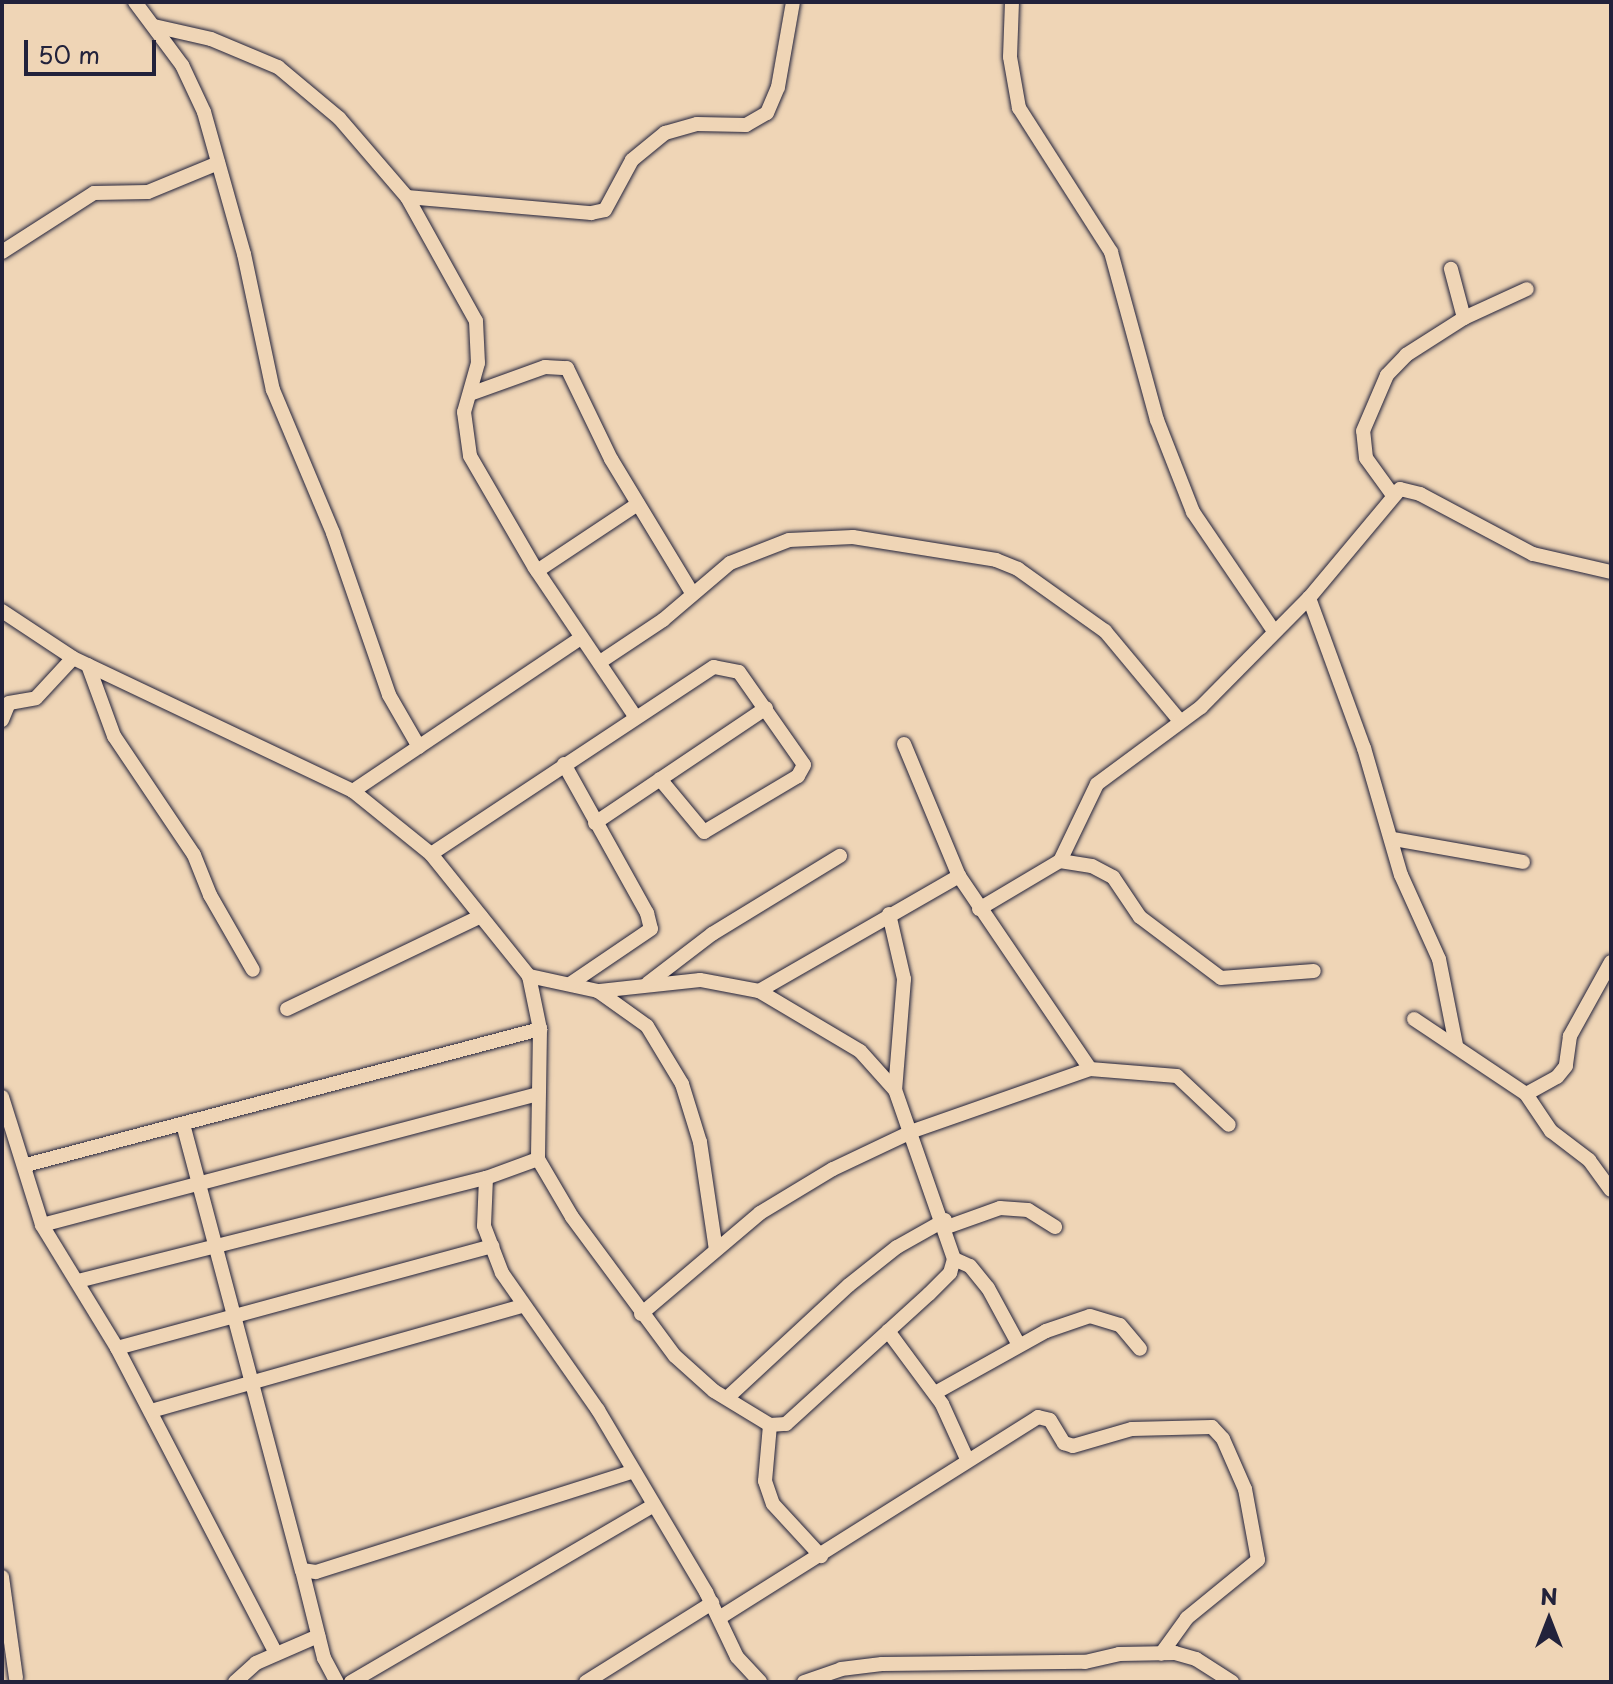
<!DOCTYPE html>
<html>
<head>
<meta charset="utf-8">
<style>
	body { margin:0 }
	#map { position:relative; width:1613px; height:1684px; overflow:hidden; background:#efd5b6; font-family:"Playpen Sans",sans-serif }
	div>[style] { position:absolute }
	.roads { filter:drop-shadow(0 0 2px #22223b) drop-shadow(0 0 2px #22223b) }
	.minor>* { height:14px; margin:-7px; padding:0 7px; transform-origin:7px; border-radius:7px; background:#efd5b6 }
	span { translate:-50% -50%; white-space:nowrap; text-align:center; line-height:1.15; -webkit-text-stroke:8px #efd5b6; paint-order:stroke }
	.frame { position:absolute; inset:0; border:4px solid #22223b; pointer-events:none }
	.north { position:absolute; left:1509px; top:1580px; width:80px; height:80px; -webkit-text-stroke:6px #efd5b6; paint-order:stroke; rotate:0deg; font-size:22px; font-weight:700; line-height:32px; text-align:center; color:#22223b }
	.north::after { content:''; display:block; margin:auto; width:28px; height:36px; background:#22223b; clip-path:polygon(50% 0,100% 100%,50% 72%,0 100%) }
	.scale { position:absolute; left:24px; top:40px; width:132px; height:36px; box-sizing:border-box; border:4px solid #22223b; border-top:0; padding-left:10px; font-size:24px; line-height:28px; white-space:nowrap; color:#22223b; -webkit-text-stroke:6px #efd5b6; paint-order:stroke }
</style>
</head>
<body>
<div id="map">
	<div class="roads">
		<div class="minor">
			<i style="left:135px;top:2px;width:79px;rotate:53.3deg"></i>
			<i style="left:182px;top:65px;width:52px;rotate:64.9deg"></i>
			<i style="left:204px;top:112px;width:148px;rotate:74.3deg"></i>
			<i style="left:244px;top:254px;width:139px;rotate:78deg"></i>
			<i style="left:273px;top:390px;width:155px;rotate:67.2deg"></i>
			<i style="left:333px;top:533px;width:171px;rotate:70.9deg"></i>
			<i style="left:389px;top:695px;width:60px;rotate:60deg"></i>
			<i style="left:1012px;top:2px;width:55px;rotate:92.1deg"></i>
			<i style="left:1010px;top:57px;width:52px;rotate:80deg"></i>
			<i style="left:1019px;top:108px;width:171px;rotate:57.4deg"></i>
			<i style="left:1111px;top:252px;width:174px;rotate:74.7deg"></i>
			<i style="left:1157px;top:420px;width:99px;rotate:68.6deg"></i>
			<i style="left:1193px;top:512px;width:144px;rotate:55.8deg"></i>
			<i style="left:154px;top:26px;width:58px;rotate:12.8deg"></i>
			<i style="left:211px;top:39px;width:73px;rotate:22.7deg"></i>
			<i style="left:278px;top:67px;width:80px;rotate:39.9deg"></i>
			<i style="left:339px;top:118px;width:104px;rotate:49.3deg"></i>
			<i style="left:407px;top:197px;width:185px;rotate:5deg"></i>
			<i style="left:591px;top:213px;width:14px;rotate:-12deg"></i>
			<i style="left:605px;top:210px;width:57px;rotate:-61.6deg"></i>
			<i style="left:632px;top:160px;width:43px;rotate:-39.3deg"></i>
			<i style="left:665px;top:133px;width:33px;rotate:-16deg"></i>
			<i style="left:697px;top:124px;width:49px;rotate:1.2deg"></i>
			<i style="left:746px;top:125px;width:24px;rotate:-30deg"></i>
			<i style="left:767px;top:113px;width:28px;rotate:-67deg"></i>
			<i style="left:778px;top:87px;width:86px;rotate:-80deg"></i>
			<i style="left:407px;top:197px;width:142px;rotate:60.9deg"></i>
			<i style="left:476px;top:321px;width:42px;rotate:87.3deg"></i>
			<i style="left:478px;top:363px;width:51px;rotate:105.9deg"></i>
			<i style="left:464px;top:412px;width:44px;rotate:82.2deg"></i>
			<i style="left:470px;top:456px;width:129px;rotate:59.9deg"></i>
			<i style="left:535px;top:568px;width:179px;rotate:56deg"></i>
			<i style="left:2px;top:252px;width:109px;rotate:-32.7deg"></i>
			<i style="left:94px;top:193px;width:54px;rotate:-1.1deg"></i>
			<i style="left:148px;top:192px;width:76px;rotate:-22.5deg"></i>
			<i style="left:1464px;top:318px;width:69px;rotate:-24.7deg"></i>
			<i style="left:470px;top:394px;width:80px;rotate:-19.8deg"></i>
			<i style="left:545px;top:367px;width:22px;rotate:3deg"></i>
			<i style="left:567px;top:368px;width:101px;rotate:64.2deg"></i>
			<i style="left:611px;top:459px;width:157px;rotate:58.8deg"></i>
			<i style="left:1392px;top:494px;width:44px;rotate:-125.8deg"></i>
			<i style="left:1366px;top:458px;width:27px;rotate:-96deg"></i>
			<i style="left:1363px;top:431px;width:61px;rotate:-66.8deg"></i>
			<i style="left:1387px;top:375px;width:28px;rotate:-46deg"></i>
			<i style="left:1406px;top:355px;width:69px;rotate:-32.5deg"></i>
			<i style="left:1464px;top:318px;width:51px;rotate:-104.9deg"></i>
			<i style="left:537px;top:571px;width:121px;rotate:-33.6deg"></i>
			<i style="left:1309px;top:598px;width:160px;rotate:69.9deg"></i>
			<i style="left:1364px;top:748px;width:132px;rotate:73.8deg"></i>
			<i style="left:1401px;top:875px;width:92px;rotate:65.7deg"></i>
			<i style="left:1439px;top:959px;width:88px;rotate:78.8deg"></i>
			<i style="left:2px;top:611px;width:85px;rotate:33.5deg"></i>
			<i style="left:73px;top:658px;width:310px;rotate:25.4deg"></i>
			<i style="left:353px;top:791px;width:100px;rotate:38.9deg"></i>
			<i style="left:431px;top:854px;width:156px;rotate:51.2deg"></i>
			<i style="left:529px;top:976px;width:54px;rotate:78.3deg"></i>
			<i style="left:540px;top:1029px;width:130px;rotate:90.9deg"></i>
			<i style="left:538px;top:1159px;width:67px;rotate:59.6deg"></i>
			<i style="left:572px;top:1217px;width:173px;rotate:53.5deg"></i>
			<i style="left:675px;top:1356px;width:52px;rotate:41.9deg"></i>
			<i style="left:714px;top:1391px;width:66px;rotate:31.3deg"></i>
			<i style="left:770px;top:1425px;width:16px;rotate:-4deg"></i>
			<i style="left:786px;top:1424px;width:193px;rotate:-42.3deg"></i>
			<i style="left:929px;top:1294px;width:30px;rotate:-45deg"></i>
			<i style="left:950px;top:1273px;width:15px;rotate:-74deg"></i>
			<i style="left:954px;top:1259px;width:179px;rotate:-109.2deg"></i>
			<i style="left:895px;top:1090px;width:52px;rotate:-131.9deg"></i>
			<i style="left:860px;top:1051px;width:117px;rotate:-149.3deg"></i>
			<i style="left:759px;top:991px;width:60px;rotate:-169.4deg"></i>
			<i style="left:700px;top:980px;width:103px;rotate:173.8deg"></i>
			<i style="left:598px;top:991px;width:71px;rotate:-167.7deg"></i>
			<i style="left:600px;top:662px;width:76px;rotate:-33.7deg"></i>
			<i style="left:663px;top:620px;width:88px;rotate:-40.4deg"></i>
			<i style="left:730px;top:563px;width:63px;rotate:-21.3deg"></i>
			<i style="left:789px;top:540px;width:64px;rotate:-2.7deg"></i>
			<i style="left:853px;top:537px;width:145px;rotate:9.1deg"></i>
			<i style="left:996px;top:560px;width:24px;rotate:22deg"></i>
			<i style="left:1018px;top:569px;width:107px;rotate:35.5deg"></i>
			<i style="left:1105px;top:631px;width:117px;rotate:50.2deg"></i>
			<i style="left:88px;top:665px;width:76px;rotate:69.9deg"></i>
			<i style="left:114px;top:736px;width:143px;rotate:56.1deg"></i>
			<i style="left:194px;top:855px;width:43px;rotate:68.2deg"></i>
			<i style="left:210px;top:895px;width:86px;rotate:60.2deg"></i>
			<i style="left:2px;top:720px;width:18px;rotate:-68deg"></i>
			<i style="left:9px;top:703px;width:27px;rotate:-10deg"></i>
			<i style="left:36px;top:698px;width:54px;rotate:-47.2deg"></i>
			<i style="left:904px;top:744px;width:143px;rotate:67.4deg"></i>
			<i style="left:959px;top:876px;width:233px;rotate:55.8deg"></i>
			<i style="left:564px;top:764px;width:171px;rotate:60.9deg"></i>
			<i style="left:647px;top:913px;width:16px;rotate:76deg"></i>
			<i style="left:651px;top:929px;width:98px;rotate:145.8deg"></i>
			<i style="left:353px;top:791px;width:275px;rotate:-33.9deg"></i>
			<i style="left:595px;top:823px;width:206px;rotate:-33.9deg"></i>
			<i style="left:1394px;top:839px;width:131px;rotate:10.1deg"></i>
			<i style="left:431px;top:854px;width:339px;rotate:-33.5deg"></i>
			<i style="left:714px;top:667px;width:25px;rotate:11deg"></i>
			<i style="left:739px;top:672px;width:113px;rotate:55deg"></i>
			<i style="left:804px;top:765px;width:13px;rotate:119deg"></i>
			<i style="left:798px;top:776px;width:109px;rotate:149.2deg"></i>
			<i style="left:704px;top:832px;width:69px;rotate:-129.7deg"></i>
			<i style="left:1060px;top:861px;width:32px;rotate:9deg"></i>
			<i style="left:1092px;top:866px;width:24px;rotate:28deg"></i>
			<i style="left:1113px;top:877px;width:48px;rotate:56deg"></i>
			<i style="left:1140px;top:917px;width:101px;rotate:37deg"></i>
			<i style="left:1221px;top:978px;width:93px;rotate:-4.3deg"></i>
			<i style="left:979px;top:909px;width:94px;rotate:-30.7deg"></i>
			<i style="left:1060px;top:861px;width:85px;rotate:-64.3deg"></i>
			<i style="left:1097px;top:784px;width:129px;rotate:-36.5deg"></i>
			<i style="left:1201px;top:707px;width:153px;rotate:-45.3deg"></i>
			<i style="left:1309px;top:598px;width:142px;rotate:-50.1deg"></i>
			<i style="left:1400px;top:489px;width:21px;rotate:14deg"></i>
			<i style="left:1420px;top:494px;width:128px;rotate:28deg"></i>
			<i style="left:1533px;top:554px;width:80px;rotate:13deg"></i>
			<i style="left:889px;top:914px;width:67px;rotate:77deg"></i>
			<i style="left:904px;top:979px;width:111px;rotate:94.6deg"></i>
			<i style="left:1611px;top:962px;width:85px;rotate:119deg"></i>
			<i style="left:1570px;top:1036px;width:30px;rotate:98deg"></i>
			<i style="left:1566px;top:1066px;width:14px;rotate:129deg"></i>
			<i style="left:1557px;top:1077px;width:35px;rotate:151deg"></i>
			<i style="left:1526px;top:1094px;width:45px;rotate:56deg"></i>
			<i style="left:1551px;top:1131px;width:48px;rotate:37.3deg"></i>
			<i style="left:1589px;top:1160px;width:37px;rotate:54deg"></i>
			<i style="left:648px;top:983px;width:81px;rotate:-37.4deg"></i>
			<i style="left:712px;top:934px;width:150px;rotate:-31.4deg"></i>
			<i style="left:598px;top:991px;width:60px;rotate:35.5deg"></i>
			<i style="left:647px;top:1026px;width:68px;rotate:58.9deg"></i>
			<i style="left:682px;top:1084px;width:61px;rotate:72.8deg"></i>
			<i style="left:700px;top:1142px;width:109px;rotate:81.6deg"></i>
			<i style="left:759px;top:991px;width:231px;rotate:-29.9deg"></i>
			<i style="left:287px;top:1009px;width:215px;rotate:-25.6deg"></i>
			<i style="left:1414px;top:1019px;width:135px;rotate:33.8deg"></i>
			<i style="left:2px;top:1097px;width:134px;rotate:72.6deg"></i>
			<i style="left:42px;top:1225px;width:144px;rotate:58.6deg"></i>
			<i style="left:117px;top:1348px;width:344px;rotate:62.5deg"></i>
			<i style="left:183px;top:1124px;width:462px;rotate:75.1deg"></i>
			<i style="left:302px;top:1570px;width:14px;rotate:8deg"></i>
			<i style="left:316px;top:1572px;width:330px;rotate:-17.6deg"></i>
			<i style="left:26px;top:1165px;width:532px;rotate:-14.82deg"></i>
			<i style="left:486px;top:1178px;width:48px;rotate:92.4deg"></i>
			<i style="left:484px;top:1226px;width:50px;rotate:69deg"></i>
			<i style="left:502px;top:1273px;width:167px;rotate:55deg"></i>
			<i style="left:598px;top:1410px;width:212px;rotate:59.3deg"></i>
			<i style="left:706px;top:1592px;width:72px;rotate:64.5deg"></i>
			<i style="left:737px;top:1657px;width:34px;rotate:47deg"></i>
			<i style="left:42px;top:1225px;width:513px;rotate:-14.79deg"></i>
			<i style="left:947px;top:1227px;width:56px;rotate:-19.7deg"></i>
			<i style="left:1000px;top:1208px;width:28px;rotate:4deg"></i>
			<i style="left:1028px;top:1210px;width:32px;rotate:32deg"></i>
			<i style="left:954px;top:1259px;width:17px;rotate:24deg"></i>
			<i style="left:970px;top:1266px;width:28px;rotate:51deg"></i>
			<i style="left:988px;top:1288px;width:65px;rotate:61.5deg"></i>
			<i style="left:78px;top:1281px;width:421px;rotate:-14.2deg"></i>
			<i style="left:486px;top:1178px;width:55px;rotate:-20.1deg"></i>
			<i style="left:641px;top:1314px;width:156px;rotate:-40.3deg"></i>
			<i style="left:760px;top:1213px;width:85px;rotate:-31.1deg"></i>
			<i style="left:833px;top:1169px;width:89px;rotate:-25.4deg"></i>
			<i style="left:913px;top:1131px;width:188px;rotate:-19.3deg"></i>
			<i style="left:1090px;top:1069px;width:87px;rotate:4.6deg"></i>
			<i style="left:1177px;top:1076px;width:71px;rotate:43.3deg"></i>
			<i style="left:888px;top:1331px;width:91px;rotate:53.5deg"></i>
			<i style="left:942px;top:1404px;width:60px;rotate:65.6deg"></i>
			<i style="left:117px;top:1348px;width:389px;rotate:-15.2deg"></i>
			<i style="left:935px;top:1393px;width:127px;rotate:-29.2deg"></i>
			<i style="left:1046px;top:1331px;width:46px;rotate:-18.8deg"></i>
			<i style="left:1090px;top:1316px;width:31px;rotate:17deg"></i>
			<i style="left:1120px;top:1325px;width:31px;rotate:50deg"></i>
			<i style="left:727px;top:1398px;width:166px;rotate:-42.8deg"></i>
			<i style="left:849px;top:1285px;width:61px;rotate:-38.4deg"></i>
			<i style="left:897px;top:1247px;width:55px;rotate:-29.4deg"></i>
			<i style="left:151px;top:1411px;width:387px;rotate:-15.8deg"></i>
			<i style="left:770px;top:1425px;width:56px;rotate:95.1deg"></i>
			<i style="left:765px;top:1481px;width:24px;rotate:71deg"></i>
			<i style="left:773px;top:1504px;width:71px;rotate:47.3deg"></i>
			<i style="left:302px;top:1570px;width:91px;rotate:76deg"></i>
			<i style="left:324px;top:1658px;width:27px;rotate:62deg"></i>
			<i style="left:2px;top:1577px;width:102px;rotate:82.1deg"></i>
			<i style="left:719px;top:1618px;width:377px;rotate:-32.2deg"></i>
			<i style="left:1038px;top:1417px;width:12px;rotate:14deg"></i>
			<i style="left:1050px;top:1420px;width:27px;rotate:59deg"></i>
			<i style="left:1064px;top:1443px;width:9px;rotate:18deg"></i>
			<i style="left:1073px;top:1446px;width:61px;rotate:-16.1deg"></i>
			<i style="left:1132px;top:1429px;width:80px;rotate:-1.4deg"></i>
			<i style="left:1212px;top:1427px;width:16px;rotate:47deg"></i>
			<i style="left:1223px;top:1439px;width:55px;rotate:66.3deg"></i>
			<i style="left:1245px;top:1489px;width:72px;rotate:79.6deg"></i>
			<i style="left:1258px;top:1560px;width:92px;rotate:140.8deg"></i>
			<i style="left:1187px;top:1618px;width:44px;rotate:125.8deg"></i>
			<i style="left:235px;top:1682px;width:28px;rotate:-42deg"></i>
			<i style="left:256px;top:1663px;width:68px;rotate:-23.5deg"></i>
			<i style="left:351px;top:1682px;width:349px;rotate:-30.3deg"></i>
			<i style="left:586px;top:1682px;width:149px;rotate:-32.1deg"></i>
			<i style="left:804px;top:1682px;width:39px;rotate:-19deg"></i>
			<i style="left:841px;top:1669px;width:41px;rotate:-7deg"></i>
			<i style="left:882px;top:1664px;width:203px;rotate:-0.6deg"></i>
			<i style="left:1085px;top:1662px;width:35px;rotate:-13deg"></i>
			<i style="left:1119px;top:1654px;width:56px;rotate:-1deg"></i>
			<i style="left:1175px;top:1653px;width:22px;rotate:16deg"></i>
			<i style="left:1196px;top:1659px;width:43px;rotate:32.6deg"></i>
		</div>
	</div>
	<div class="frame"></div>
	<div class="north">N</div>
	<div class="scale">50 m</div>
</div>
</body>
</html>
